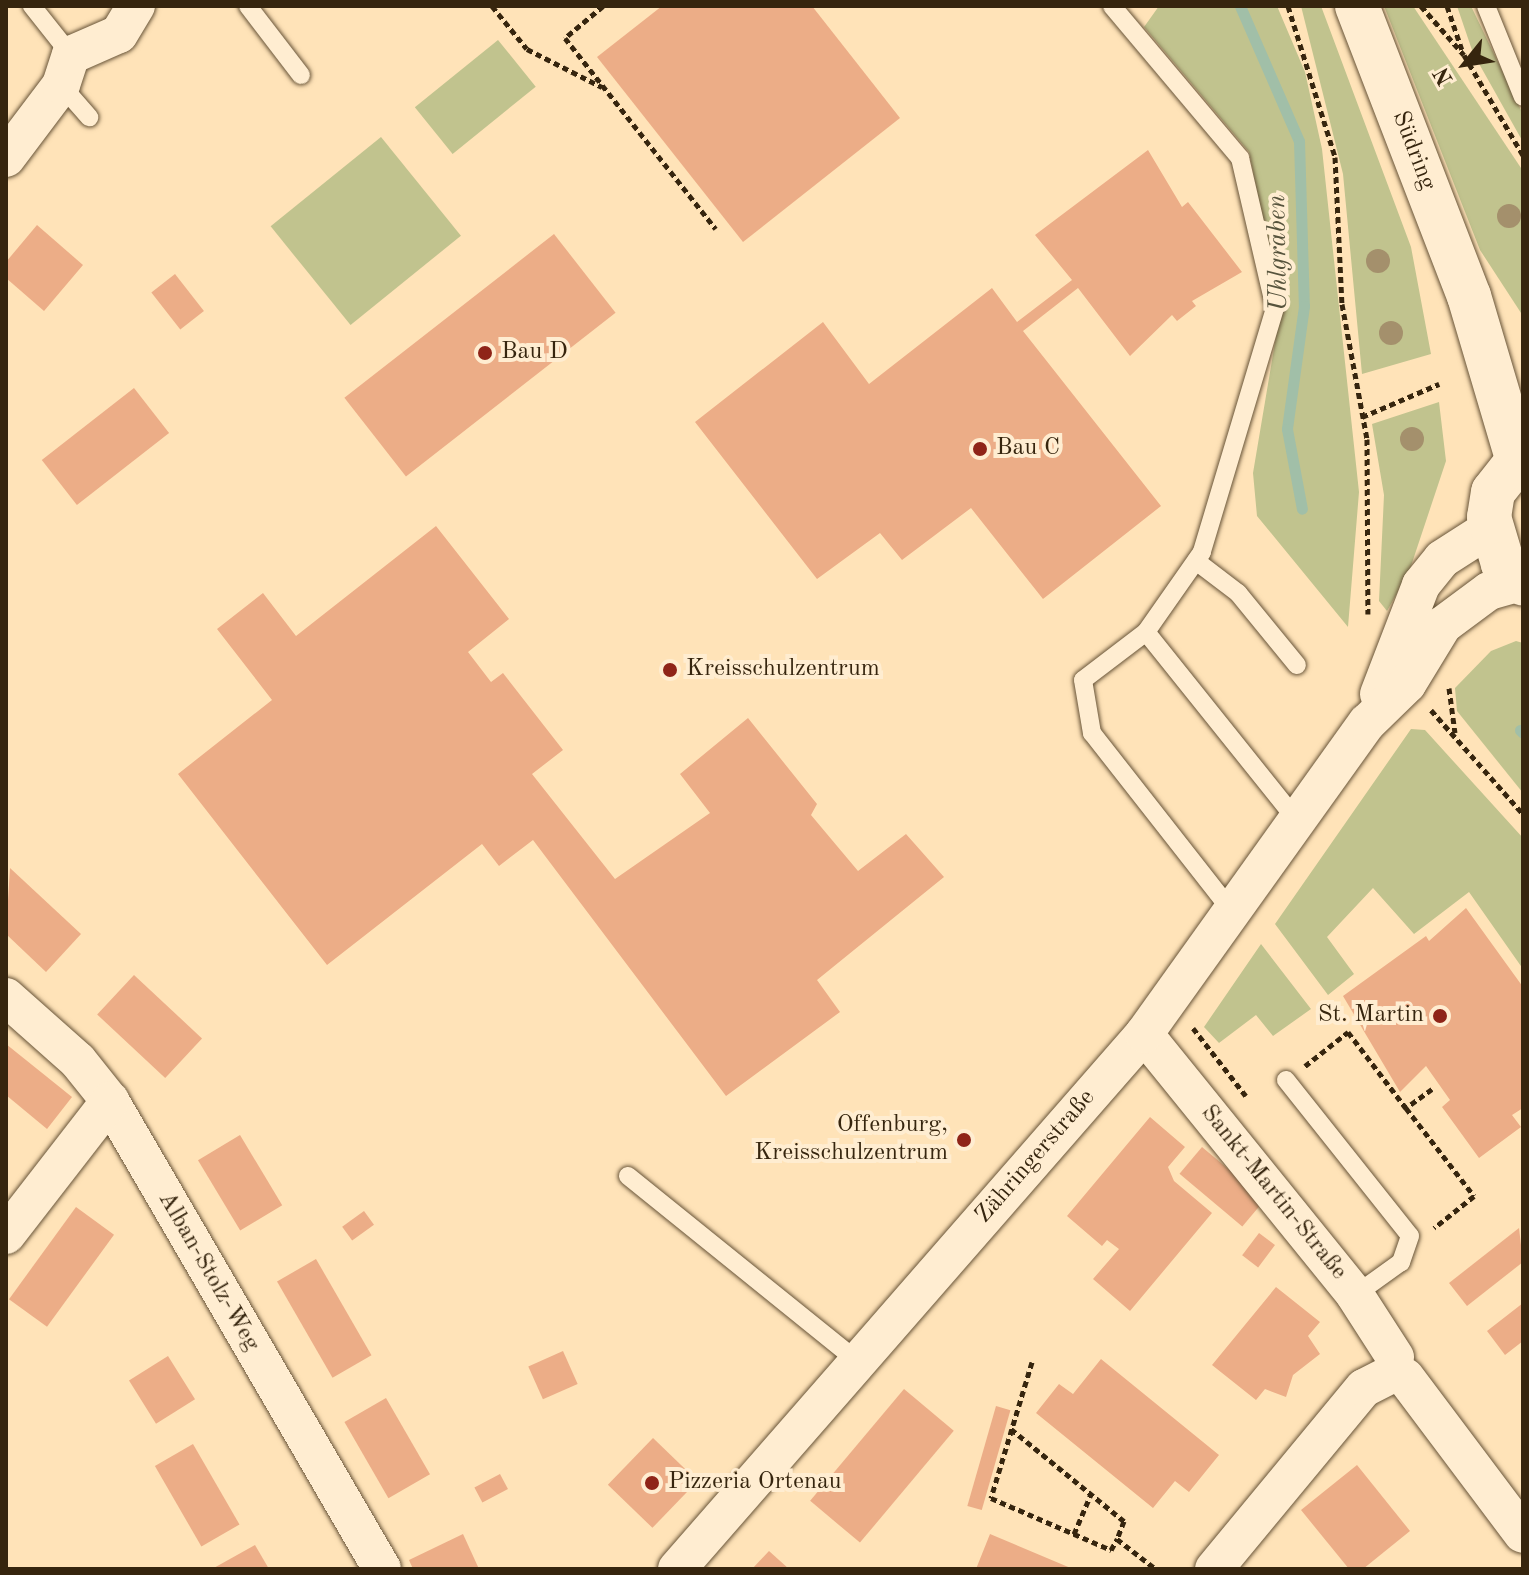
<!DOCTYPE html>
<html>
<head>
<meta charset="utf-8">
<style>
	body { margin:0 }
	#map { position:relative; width:1529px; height:1575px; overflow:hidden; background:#ffe3b8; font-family:"Old Standard TT",serif }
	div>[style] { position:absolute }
	.green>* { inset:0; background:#c1c38e; transform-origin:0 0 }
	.stream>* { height:11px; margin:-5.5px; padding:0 5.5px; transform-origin:5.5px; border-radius:5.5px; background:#a1bfa8 }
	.building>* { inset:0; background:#ecad87; transform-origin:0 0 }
	.path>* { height:5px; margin-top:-2.5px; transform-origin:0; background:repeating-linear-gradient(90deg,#36250e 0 6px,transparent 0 10px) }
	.roads { filter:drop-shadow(0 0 2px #685438) drop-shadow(0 0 2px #685438) }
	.lane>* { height:18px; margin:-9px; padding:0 9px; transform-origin:9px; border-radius:9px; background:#ffedd1 }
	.street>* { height:38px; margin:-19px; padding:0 19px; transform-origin:19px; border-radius:19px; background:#ffedd1 }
	.secondary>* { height:44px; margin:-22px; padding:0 22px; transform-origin:22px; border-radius:22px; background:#ffedd1 }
	.trees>* { width:24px; height:24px; margin:-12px; border-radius:50%; background:#a4906c }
	.dots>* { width:22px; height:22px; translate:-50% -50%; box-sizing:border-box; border:4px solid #ffedd1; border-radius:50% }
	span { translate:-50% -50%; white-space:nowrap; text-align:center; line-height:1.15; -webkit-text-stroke:8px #ffedd1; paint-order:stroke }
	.street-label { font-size:24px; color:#36250e }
	.poi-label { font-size:24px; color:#36250e }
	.left { translate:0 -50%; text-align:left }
	.right { translate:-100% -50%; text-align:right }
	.water-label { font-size:26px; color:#56533c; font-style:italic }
	.frame { position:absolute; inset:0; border:8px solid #36250e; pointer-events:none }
	.north { position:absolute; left:1425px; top:24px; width:80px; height:80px; -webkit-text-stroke:6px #ffedd1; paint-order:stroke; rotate:240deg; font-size:22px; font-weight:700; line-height:32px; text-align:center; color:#36250e }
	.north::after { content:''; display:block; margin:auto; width:28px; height:36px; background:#36250e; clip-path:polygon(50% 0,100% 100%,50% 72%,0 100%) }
</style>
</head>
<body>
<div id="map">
	<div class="green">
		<i style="clip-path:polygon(1159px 6px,1277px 6px,1305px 72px,1322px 149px,1359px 492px,1348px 627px,1257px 516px,1253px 473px,1281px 307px,1249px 152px,1144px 27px)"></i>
		<i style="clip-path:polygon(1301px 6px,1321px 6px,1411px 247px,1431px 354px,1362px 374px,1343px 174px)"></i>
		<i style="clip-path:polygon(1384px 6px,1413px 6px,1523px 171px,1523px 316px,1480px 250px)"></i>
		<i style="clip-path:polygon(1457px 6px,1471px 6px,1523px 114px,1523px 142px,1473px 53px)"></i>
		<i style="left:498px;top:40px;width:60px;height:107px;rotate:51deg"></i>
		<i style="left:381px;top:137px;width:127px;height:142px;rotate:51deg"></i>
		<i style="clip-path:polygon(1439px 402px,1446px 461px,1409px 572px,1387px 611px,1379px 601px,1384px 495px,1372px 424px)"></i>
		<i style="clip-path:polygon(1516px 641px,1523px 643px,1523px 793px,1457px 711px,1455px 688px,1491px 651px)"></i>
		<i style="clip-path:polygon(1411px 729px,1425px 730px,1523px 838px,1523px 969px,1469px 892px,1414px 934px,1373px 888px,1327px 937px,1354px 974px,1328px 995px,1275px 924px)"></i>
		<i style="clip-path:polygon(1261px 944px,1311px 1009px,1273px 1036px,1256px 1015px,1219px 1043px,1204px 1027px)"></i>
	</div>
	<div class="stream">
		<i style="left:1240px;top:6px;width:147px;rotate:66.4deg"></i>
		<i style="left:1299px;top:141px;width:165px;rotate:88.3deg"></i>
		<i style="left:1304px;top:306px;width:124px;rotate:97.9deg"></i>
		<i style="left:1287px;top:429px;width:81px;rotate:79.4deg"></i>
		<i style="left:1520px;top:730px;width:4px;rotate:45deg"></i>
	</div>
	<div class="building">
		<i style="clip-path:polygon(662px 6px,812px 6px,900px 118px,743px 242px,597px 57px)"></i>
		<i style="clip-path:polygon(1148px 150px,1182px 207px,1188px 202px,1242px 272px,1192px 301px,1196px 306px,1177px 321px,1172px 315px,1130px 356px,1078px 288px,1023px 331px,1161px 506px,1043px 599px,971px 508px,902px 560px,880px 533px,817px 579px,695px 422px,823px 322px,869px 384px,992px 288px,1017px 322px,1072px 280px,1035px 235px)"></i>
		<i style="clip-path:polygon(37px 225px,83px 265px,44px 311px,6px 278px,6px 262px)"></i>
		<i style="left:554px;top:234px;width:100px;height:266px;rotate:52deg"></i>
		<i style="left:175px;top:274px;width:47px;height:30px;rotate:52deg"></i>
		<i style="left:134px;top:388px;width:57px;height:117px;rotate:52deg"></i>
		<i style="clip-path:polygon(436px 526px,509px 619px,468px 652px,491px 682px,503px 673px,563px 750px,532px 774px,615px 879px,710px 813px,680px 774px,748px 718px,817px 804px,811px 815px,858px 871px,906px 834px,944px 877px,817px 980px,840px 1012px,726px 1096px,533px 840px,499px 866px,482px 844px,327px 965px,178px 774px,272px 700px,217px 629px,263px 593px,296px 636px)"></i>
		<i style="clip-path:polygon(10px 868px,81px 934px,46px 972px,6px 934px)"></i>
		<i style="clip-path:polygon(1466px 908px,1523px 987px,1523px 1108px,1512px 1115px,1521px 1127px,1479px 1158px,1442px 1107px,1450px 1100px,1426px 1066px,1400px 1092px,1343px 996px,1426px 936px,1429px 941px)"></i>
		<i style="left:134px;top:975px;width:93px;height:54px;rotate:43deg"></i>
		<i style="clip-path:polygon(6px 1044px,72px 1097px,47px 1129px,6px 1095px)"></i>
		<i style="clip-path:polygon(1150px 1117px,1185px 1147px,1168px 1167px,1174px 1181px,1212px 1213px,1130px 1311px,1093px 1279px,1119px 1249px,1107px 1240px,1102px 1246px,1067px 1216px)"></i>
		<i style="left:240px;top:1135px;width:82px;height:49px;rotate:59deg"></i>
		<i style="left:1202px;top:1147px;width:82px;height:35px;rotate:40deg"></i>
		<i style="left:76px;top:1207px;width:47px;height:114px;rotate:36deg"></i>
		<i style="left:364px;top:1211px;width:17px;height:27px;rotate:54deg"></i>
		<i style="clip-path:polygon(1519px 1228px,1523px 1262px,1467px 1306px,1449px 1283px)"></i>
		<i style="left:1259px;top:1233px;width:20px;height:28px;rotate:37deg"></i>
		<i style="left:316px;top:1259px;width:111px;height:45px;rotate:60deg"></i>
		<i style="clip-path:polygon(1276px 1287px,1320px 1322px,1308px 1336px,1320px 1354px,1293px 1375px,1286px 1397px,1265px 1389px,1256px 1400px,1212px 1365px)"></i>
		<i style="clip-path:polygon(1523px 1303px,1523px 1341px,1505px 1355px,1487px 1331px)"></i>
		<i style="left:563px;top:1351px;width:36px;height:38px;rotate:66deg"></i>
		<i style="left:168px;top:1356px;width:51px;height:46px;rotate:58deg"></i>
		<i style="clip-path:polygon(1101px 1359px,1219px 1455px,1189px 1492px,1175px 1481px,1153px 1508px,1036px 1413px,1059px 1384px,1073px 1394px)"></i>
		<i style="left:904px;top:1389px;width:65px;height:146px;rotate:40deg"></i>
		<i style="left:386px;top:1398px;width:88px;height:48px;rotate:60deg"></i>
		<i style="left:996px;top:1406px;width:15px;height:104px;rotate:16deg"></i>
		<i style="left:653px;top:1438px;width:62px;height:65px;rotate:44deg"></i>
		<i style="left:193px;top:1444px;width:93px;height:44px;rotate:60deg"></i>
		<i style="clip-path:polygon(1357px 1465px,1410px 1531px,1363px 1569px,1349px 1569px,1301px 1510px)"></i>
		<i style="left:500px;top:1474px;width:17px;height:29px;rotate:62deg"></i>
		<i style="clip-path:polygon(463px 1534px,479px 1569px,413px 1569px,409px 1560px)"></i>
		<i style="clip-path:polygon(990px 1534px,1073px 1569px,976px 1569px)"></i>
		<i style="clip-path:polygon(255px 1545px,269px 1569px,212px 1569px)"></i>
		<i style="clip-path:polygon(769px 1551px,789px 1569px,752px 1569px)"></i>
	</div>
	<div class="path">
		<i style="left:492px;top:6px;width:55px;rotate:50.9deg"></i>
		<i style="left:527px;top:49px;width:84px;rotate:26.9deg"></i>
		<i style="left:603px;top:6px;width:50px;rotate:139.9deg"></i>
		<i style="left:565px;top:38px;width:243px;rotate:51.7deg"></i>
		<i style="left:1288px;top:6px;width:158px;rotate:72.7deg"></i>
		<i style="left:1335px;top:157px;width:147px;rotate:87.3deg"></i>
		<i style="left:1342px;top:304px;width:137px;rotate:79.5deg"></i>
		<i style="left:1367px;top:439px;width:175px;rotate:89.7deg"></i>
		<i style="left:1421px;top:6px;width:65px;rotate:48.7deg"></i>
		<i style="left:1464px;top:55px;width:116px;rotate:59.5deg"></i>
		<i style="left:1447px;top:6px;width:46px;rotate:71.2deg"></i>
		<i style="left:1362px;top:417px;width:84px;rotate:-23.2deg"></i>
		<i style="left:1449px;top:688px;width:45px;rotate:82.4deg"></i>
		<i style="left:1431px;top:710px;width:139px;rotate:48.5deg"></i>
		<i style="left:1193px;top:1028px;width:86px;rotate:52.1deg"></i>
		<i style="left:1305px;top:1066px;width:55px;rotate:-38.3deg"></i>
		<i style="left:1348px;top:1032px;width:96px;rotate:52.7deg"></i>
		<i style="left:1432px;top:1089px;width:32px;rotate:144deg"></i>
		<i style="left:1406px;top:1108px;width:111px;rotate:52.3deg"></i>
		<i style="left:1474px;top:1196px;width:51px;rotate:141.3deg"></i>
		<i style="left:1032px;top:1362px;width:142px;rotate:106.8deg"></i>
		<i style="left:991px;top:1498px;width:131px;rotate:23.4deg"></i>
		<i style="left:1111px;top:1550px;width:13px;rotate:-61deg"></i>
		<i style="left:1117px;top:1539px;width:49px;rotate:37.6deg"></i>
		<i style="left:1011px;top:1429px;width:146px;rotate:39.2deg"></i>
		<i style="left:1124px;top:1521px;width:19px;rotate:111deg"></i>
		<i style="left:1074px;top:1534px;width:43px;rotate:-67deg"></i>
	</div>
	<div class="roads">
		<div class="lane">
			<i style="left:32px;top:6px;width:63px;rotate:51.5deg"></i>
			<i style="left:248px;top:6px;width:87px;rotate:52.5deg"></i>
			<i style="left:1112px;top:6px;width:199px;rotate:49.9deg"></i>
			<i style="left:1240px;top:158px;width:154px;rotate:76.9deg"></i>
			<i style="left:1275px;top:308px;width:255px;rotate:106.7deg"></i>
			<i style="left:1202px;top:552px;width:98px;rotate:125deg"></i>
			<i style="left:1146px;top:632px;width:79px;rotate:142.7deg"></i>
			<i style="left:1083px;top:680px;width:54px;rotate:80.4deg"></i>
			<i style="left:1092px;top:733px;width:230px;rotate:51.9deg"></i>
			<i style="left:1486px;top:6px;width:98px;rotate:67.9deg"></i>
			<i style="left:61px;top:85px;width:43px;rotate:48.8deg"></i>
			<i style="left:1196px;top:561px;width:53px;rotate:37.3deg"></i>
			<i style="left:1238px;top:593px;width:93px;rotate:50.7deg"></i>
			<i style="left:1146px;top:632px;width:243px;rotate:51.3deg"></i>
			<i style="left:1286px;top:1080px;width:199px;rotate:51.5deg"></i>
			<i style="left:1410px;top:1236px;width:28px;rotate:109deg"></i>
			<i style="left:1401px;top:1262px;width:57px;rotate:144.3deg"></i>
			<i style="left:628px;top:1176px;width:294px;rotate:38.9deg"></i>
		</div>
		<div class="street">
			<i style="left:6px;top:158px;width:91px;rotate:-53deg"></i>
			<i style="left:61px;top:85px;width:32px;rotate:-72deg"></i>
			<i style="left:71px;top:55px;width:52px;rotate:-23.6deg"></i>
			<i style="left:119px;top:34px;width:33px;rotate:-59deg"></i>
			<i style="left:1379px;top:694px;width:117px;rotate:-68.9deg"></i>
			<i style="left:1421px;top:585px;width:33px;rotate:-51deg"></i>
			<i style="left:1442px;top:559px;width:56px;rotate:-32.6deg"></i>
			<i style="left:6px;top:997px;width:96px;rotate:41.6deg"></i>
			<i style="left:78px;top:1061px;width:51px;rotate:51.3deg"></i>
			<i style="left:110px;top:1101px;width:541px;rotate:59.83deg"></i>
			<i style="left:1144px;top:1034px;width:336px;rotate:51deg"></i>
			<i style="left:1355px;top:1295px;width:74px;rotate:57.2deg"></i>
			<i style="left:6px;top:1235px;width:170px;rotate:-52.2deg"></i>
			<i style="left:1405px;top:1377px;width:196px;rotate:53.1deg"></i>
			<i style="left:677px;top:1569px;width:710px;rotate:-48.88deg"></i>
			<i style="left:1144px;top:1034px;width:383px;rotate:-54.4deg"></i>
			<i style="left:1367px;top:723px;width:56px;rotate:-44.3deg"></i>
			<i style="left:1407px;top:684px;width:69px;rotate:-58.6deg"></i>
			<i style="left:1443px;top:625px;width:57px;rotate:-36.5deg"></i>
			<i style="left:1489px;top:591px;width:32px;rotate:-16deg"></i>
			<i style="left:1214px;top:1569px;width:235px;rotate:-50.4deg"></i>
			<i style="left:1364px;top:1388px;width:33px;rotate:-27deg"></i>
		</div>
		<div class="secondary">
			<i style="left:1357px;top:6px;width:311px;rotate:68.9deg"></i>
			<i style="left:1469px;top:296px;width:169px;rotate:73.5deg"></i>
			<i style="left:1523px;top:454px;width:48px;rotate:128.3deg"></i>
			<i style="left:1493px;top:492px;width:25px;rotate:99deg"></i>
			<i style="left:1489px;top:517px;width:49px;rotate:73.4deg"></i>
			<i style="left:1503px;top:564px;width:28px;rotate:44deg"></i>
		</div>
	</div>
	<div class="trees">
		<i style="left:1509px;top:216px"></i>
		<i style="left:1378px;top:261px"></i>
		<i style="left:1391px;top:333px"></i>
		<i style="left:1412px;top:439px"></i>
	</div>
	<div class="dots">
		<i style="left:485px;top:353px;background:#8f2418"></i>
		<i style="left:980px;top:449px;background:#8f2418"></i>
		<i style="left:670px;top:670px;background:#8f2418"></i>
		<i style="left:1440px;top:1016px;background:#8f2418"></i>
		<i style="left:964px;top:1140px;background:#8f2418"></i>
		<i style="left:652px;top:1483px;background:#8f2418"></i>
	</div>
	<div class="street-label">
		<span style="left:1413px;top:151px;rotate:69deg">Südring</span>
		<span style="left:1036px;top:1157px;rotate:-49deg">Zähringerstraße</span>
		<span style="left:1273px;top:1193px;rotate:51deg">Sankt-Martin-Straße</span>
		<span style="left:208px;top:1272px;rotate:60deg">Alban-Stolz-Weg</span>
	</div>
	<div class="poi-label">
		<span class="left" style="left:501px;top:353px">Bau D</span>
		<span class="left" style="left:996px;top:449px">Bau C</span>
		<span class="left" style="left:686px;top:670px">Kreisschulzentrum</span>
		<span class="right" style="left:1424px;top:1016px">St. Martin</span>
		<span class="right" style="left:948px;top:1140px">Offenburg,<br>Kreisschulzentrum</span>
		<span class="left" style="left:668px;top:1483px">Pizzeria Ortenau</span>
	</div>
	<div class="water-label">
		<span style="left:1279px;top:253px;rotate:-91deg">Uhlgraben</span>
	</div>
	<div class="frame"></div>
	<div class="north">N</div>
</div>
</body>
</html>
